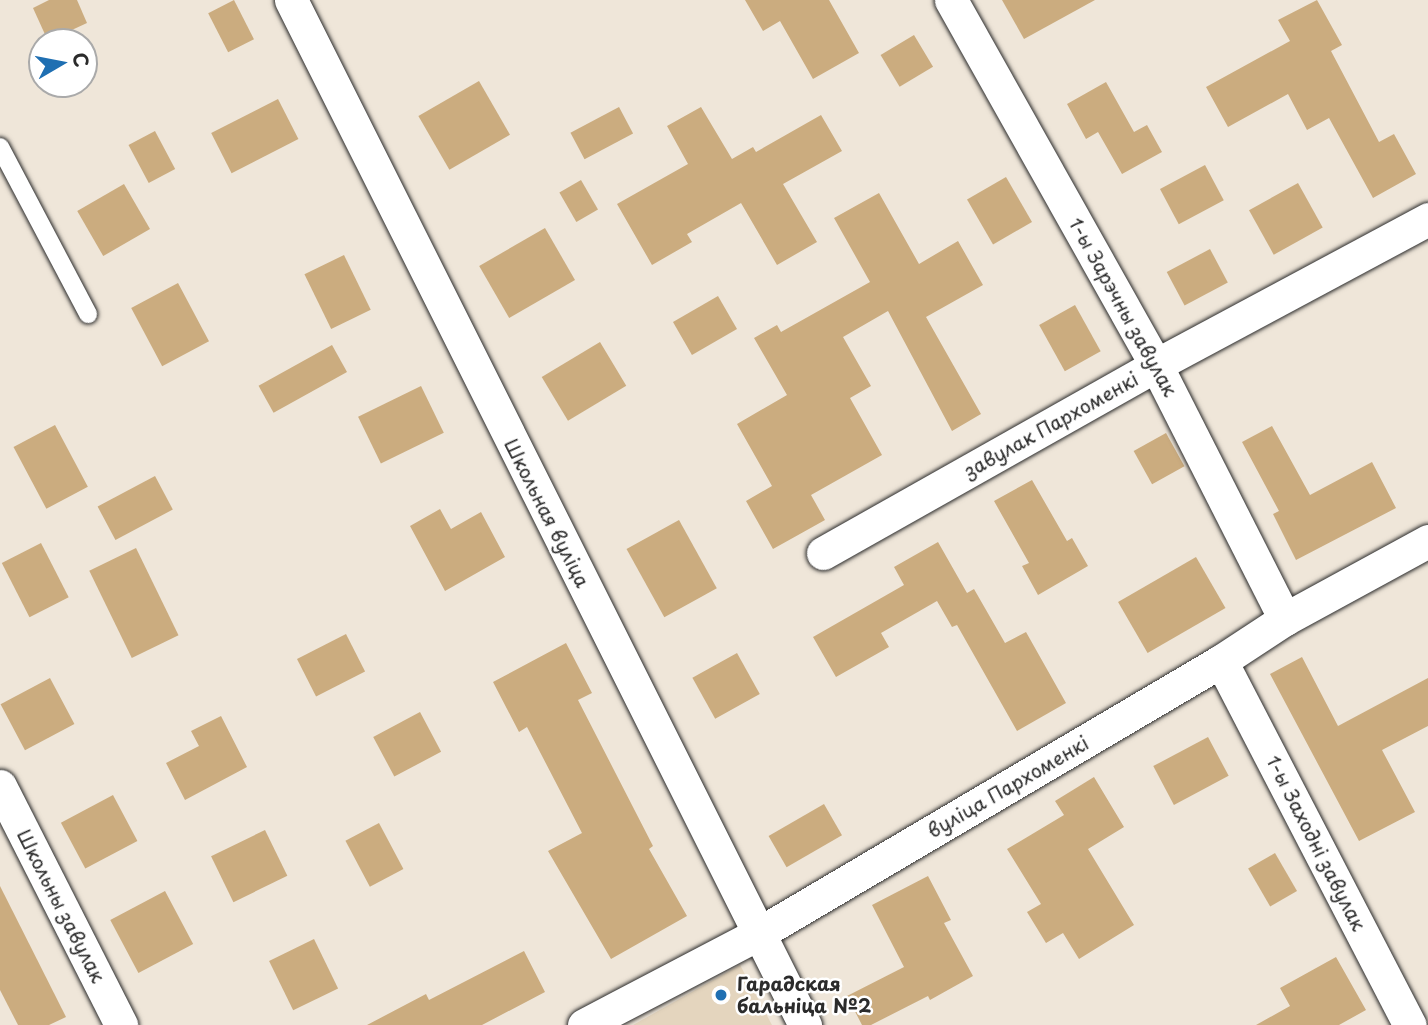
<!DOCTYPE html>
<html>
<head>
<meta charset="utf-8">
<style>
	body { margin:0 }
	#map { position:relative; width:1428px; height:1025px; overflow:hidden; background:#efe6d9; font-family:"Playpen Sans",sans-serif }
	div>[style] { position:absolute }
	.built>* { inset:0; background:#e4d5be }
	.building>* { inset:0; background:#cbac7f; transform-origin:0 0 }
	.roads { filter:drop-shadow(0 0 2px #2b2b2b) drop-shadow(0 0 2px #2b2b2b) }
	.service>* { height:18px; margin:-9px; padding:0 9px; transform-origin:9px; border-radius:9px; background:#fff }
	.minor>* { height:33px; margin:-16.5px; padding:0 16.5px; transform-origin:16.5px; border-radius:16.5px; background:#fff }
	.dots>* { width:19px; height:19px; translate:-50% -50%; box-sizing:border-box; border:4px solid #fff; border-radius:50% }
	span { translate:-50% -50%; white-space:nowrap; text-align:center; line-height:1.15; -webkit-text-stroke:5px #fff; paint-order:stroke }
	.street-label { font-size:19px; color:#2b2b2b }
	.poi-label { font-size:19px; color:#2b2b2b; font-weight:700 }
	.left { translate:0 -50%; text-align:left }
	.north { position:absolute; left:28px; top:28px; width:70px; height:70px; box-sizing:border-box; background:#fff; border:2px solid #aaa; border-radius:50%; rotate:80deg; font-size:19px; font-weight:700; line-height:28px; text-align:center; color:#2b2b2b }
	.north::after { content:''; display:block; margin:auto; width:24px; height:32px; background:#1f6fb2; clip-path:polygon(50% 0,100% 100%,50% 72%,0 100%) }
</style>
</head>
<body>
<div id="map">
	<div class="built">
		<i style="clip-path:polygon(740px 965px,772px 1025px,633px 1025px)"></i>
	</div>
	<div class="building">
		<i style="clip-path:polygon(49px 0,77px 0,87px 23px,48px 41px,33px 8px)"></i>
		<i style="left:234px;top:0;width:44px;height:29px;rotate:63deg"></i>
		<i style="clip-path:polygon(745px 0,829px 0,859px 53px,813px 79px,780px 21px,763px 31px)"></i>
		<i style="clip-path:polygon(1002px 0,1095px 0,1024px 39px)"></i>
		<i style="clip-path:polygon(1317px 0,1342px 45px,1331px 51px,1379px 142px,1394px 134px,1416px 174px,1373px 198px,1329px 118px,1307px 130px,1288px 94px,1228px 127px,1206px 87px,1290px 41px,1278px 20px)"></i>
		<i style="left:914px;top:35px;width:37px;height:39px;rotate:59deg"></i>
		<i style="left:479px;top:81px;width:62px;height:70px;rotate:60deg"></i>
		<i style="clip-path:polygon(1106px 82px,1134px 132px,1147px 125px,1162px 152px,1122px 174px,1098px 132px,1086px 139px,1067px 104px)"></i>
		<i style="left:278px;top:99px;width:45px;height:75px;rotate:63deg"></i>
		<i style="left:619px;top:107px;width:30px;height:55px;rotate:62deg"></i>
		<i style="clip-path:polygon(701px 107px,732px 159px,753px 147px,756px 152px,821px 115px,842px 151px,783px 184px,817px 242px,777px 265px,741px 203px,687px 234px,692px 242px,652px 265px,617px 204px,688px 164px,667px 126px)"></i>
		<i style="left:155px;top:131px;width:43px;height:30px;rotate:62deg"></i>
		<i style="left:1205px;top:165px;width:40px;height:51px;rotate:62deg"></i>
		<i style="left:1006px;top:177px;width:52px;height:45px;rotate:60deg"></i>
		<i style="left:581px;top:180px;width:34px;height:25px;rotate:60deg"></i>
		<i style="left:1298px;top:183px;width:51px;height:56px;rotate:61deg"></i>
		<i style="left:124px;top:184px;width:52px;height:54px;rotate:60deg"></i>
		<i style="clip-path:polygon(879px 193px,919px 264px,958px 241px,983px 285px,926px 317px,981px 414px,952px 431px,888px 311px,843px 337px,871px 386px,850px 398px,882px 455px,811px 495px,825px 520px,773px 549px,746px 501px,772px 486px,737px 424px,787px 395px,754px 338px,777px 325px,781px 332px,870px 282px,834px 218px)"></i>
		<i style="left:545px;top:228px;width:60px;height:76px;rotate:60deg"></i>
		<i style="left:1210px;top:249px;width:38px;height:49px;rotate:62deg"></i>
		<i style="left:344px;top:255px;width:61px;height:44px;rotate:64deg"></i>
		<i style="left:178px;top:283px;width:66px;height:53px;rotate:62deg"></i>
		<i style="left:718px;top:296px;width:38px;height:52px;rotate:60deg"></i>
		<i style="left:1075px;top:305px;width:53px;height:41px;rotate:61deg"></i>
		<i style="left:600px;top:342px;width:51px;height:68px;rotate:59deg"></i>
		<i style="left:332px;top:345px;width:31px;height:84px;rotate:61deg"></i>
		<i style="left:421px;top:386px;width:52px;height:70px;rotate:64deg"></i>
		<i style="left:55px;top:425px;width:70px;height:47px;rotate:62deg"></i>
		<i style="clip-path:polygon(1272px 426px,1310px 495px,1372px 462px,1396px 508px,1296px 560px,1273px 514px,1279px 511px,1242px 442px)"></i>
		<i style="left:1166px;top:433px;width:38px;height:37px;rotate:61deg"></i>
		<i style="left:155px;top:476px;width:38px;height:65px;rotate:62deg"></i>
		<i style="clip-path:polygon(1032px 480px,1067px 541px,1072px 538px,1088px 566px,1038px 595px,1022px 566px,1029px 563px,994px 501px)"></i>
		<i style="clip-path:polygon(440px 509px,451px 529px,481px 512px,505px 557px,445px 591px,410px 526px)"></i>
		<i style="left:679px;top:520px;width:78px;height:60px;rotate:61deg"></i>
		<i style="clip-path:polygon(938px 542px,967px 593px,974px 589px,1005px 643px,1026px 632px,1066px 703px,1017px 731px,957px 625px,952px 627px,937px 601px,881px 633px,889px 647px,836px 677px,813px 637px,904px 585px,894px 567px)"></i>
		<i style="left:41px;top:543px;width:61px;height:44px;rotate:63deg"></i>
		<i style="left:136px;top:548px;width:97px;height:52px;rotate:64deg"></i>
		<i style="left:1196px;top:557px;width:59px;height:90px;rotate:60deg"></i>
		<i style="left:346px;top:634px;width:42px;height:55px;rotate:63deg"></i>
		<i style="clip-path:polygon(566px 643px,592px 693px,578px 700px,653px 846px,649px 849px,687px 916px,611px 959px,548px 851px,582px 833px,527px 727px,519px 732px,493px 682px)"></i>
		<i style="left:737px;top:653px;width:47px;height:51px;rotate:61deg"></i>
		<i style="clip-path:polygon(1302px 657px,1338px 726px,1428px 678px,1428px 726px,1382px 750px,1415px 812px,1359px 841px,1270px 674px)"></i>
		<i style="left:50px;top:678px;width:52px;height:56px;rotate:62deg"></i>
		<i style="left:420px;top:712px;width:45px;height:53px;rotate:62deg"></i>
		<i style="clip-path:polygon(221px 716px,247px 767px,185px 800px,166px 763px,199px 746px,191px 731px)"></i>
		<i style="left:1208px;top:737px;width:44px;height:62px;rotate:62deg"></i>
		<i style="clip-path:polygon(1094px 777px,1124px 827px,1088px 849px,1134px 925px,1079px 959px,1063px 933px,1046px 943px,1027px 912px,1041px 904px,1007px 849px,1064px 815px,1055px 801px)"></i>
		<i style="left:113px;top:795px;width:52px;height:59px;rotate:62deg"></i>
		<i style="left:824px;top:804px;width:36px;height:64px;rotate:60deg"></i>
		<i style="left:379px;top:823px;width:52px;height:38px;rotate:62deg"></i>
		<i style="left:265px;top:830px;width:51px;height:60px;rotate:64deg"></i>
		<i style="left:1275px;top:853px;width:44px;height:31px;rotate:60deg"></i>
		<i style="clip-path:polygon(928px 876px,951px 920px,944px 923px,973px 976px,930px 1000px,928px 996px,871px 1025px,862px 1025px,847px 996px,904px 967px,872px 905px)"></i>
		<i style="clip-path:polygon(0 886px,66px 1017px,49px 1025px,18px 1025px,0 990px)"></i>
		<i style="left:165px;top:891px;width:60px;height:62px;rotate:62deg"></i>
		<i style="left:314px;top:939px;width:55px;height:50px;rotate:64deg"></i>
		<i style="clip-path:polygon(524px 951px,545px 992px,482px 1025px,367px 1025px,426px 994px,429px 1000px)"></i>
		<i style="clip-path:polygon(1336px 957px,1366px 1010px,1339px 1025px,1256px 1025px,1290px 1006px,1280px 988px)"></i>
	</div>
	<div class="roads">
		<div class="service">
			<i style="left:0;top:147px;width:189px;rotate:62.2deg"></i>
		</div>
		<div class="minor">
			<i style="left:291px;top:0;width:1147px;rotate:63.37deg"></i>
			<i style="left:951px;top:0;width:419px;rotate:60.7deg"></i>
			<i style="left:1156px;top:365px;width:285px;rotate:63.1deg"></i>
			<i style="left:823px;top:553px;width:382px;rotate:-29.4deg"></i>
			<i style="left:1156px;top:365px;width:309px;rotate:-28.2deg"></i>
			<i style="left:1221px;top:661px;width:410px;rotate:62.6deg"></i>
			<i style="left:0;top:786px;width:268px;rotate:63.1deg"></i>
			<i style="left:584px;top:1025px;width:196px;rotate:-27.6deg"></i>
			<i style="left:758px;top:934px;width:537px;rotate:-30.52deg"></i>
			<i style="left:1221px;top:661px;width:77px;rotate:-33.3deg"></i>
			<i style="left:1285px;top:619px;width:163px;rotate:-28.6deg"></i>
		</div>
	</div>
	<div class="dots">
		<i style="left:721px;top:995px;background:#1f6fb2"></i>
	</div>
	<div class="street-label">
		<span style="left:1123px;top:307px;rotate:61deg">1-ы Зарэчны завулак</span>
		<span style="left:1051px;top:425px;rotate:-29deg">завулак Пархоменкі</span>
		<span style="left:547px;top:513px;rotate:63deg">Школьная вуліца</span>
		<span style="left:1008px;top:787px;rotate:-30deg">вуліца Пархоменкі</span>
		<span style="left:1316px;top:843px;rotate:63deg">1-ы Заходні завулак</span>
		<span style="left:61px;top:906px;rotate:63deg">Школьны завулак</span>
	</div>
	<div class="poi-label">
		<span class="left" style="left:737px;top:995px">Гарадская<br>бальніца №2</span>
	</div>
	<div class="north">С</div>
</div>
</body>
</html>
